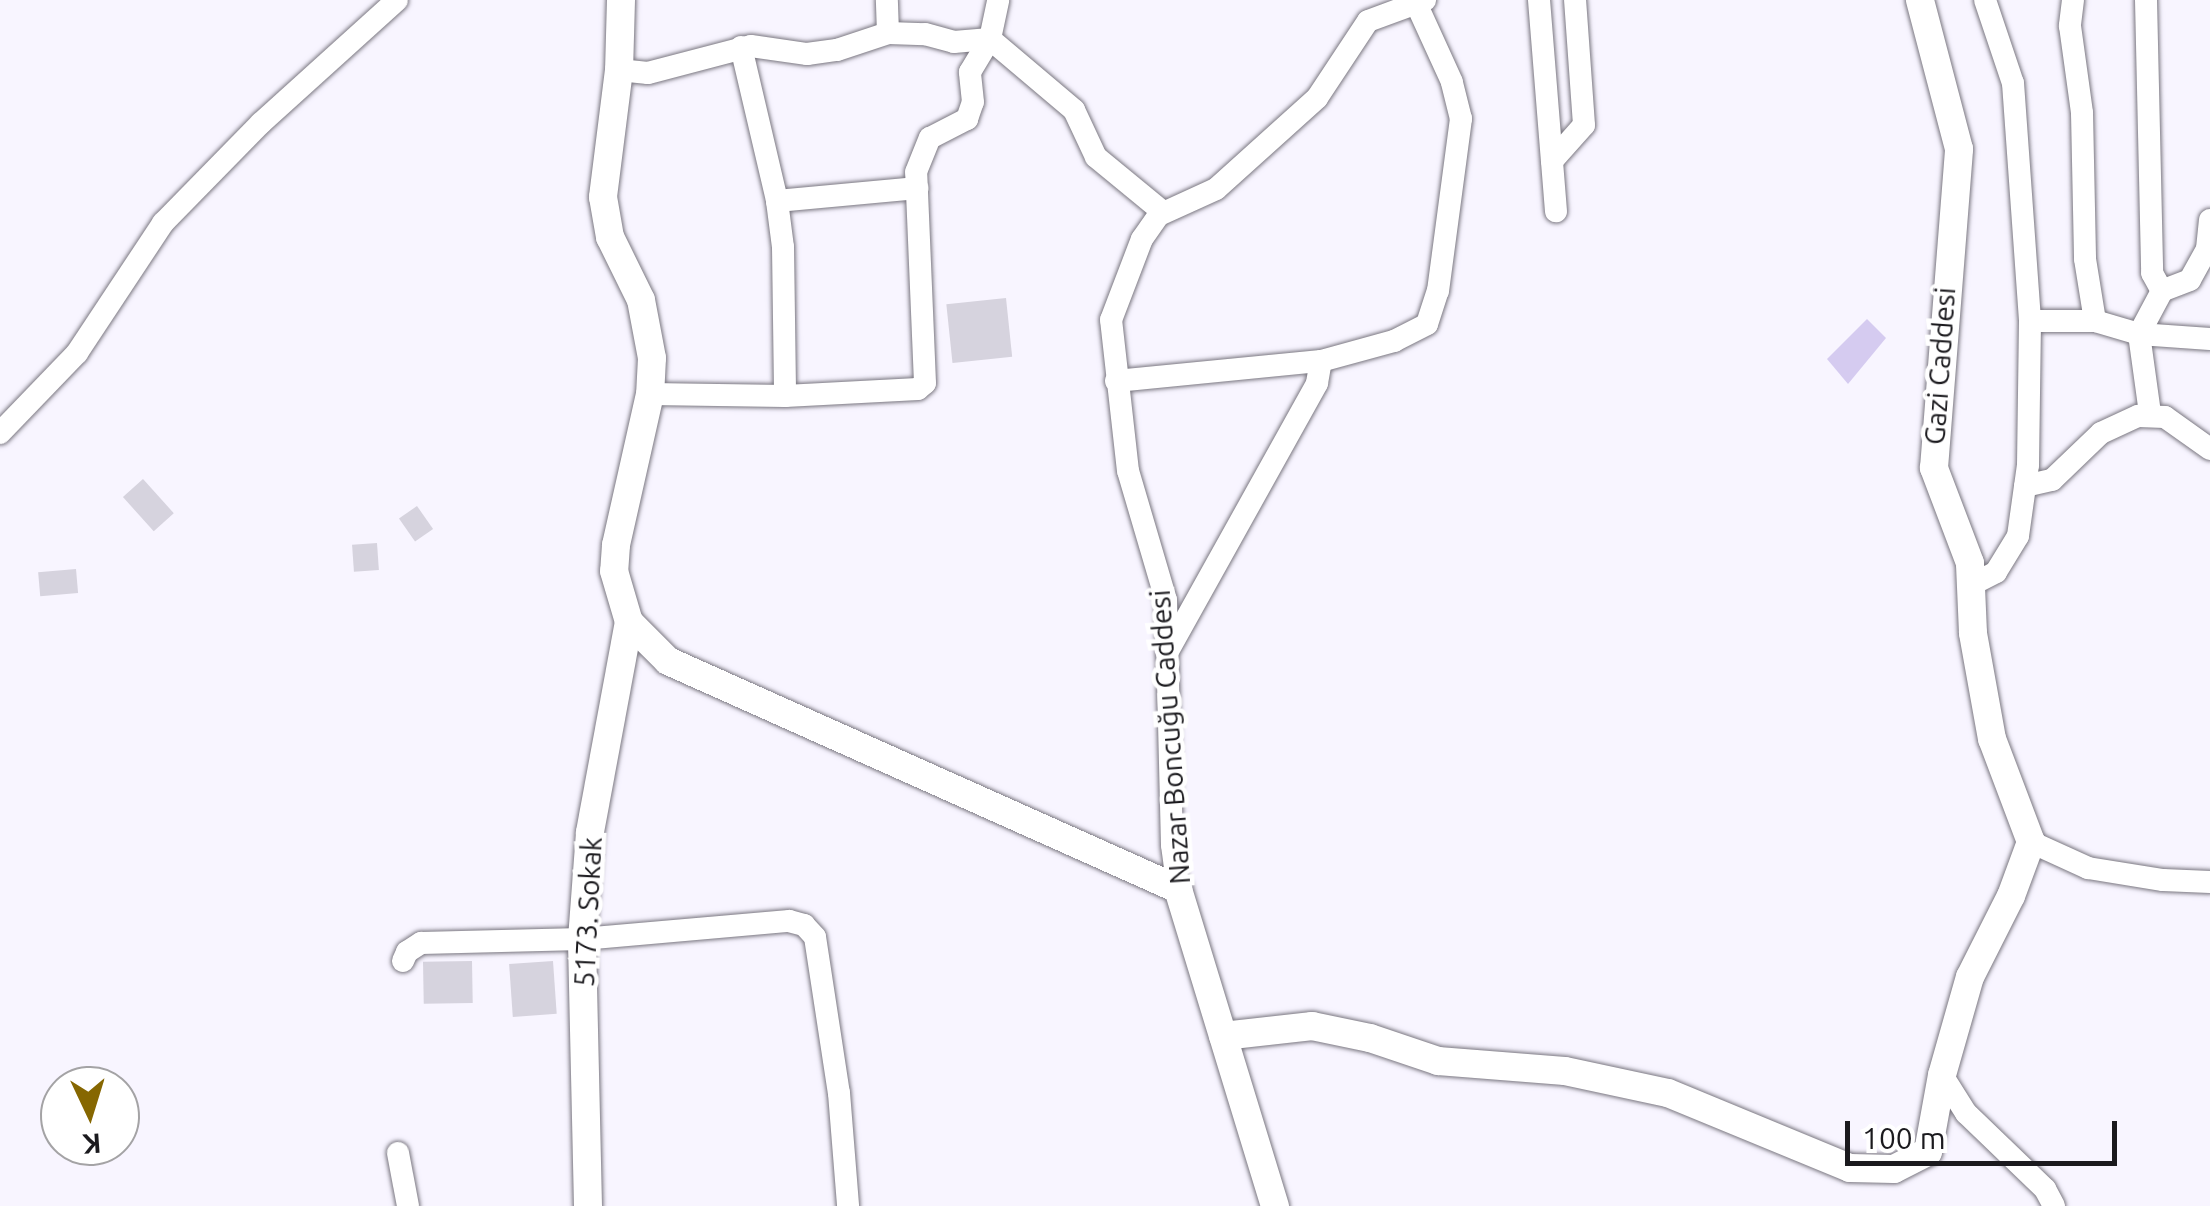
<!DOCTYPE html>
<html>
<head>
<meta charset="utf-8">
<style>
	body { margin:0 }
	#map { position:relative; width:2210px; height:1206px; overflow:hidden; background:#f8f5ff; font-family:Ubuntu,sans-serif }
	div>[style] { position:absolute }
	.green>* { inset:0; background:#d5cbf0 }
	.building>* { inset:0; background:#d6d3de; transform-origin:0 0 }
	.roads { filter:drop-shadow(0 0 2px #7a7781) drop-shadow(0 0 2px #7a7781) }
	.minor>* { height:22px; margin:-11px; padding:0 11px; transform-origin:11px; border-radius:11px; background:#fff }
	.tertiary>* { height:28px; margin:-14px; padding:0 14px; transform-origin:14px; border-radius:14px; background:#fff }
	span { translate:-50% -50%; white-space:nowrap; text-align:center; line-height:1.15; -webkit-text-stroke:9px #fff; paint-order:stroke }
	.street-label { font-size:28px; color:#1b1a1e }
	.north { position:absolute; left:40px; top:1066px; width:100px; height:100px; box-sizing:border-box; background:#fff; border:2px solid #a4a3a5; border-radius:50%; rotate:176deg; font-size:28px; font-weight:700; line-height:40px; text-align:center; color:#1b1a1e }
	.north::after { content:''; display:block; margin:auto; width:35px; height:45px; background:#866701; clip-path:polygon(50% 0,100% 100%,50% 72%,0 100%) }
	.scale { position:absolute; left:1845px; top:1121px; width:272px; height:45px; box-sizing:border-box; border:5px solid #1b1a1e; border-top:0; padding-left:12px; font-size:30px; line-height:35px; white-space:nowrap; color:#1b1a1e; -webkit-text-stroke:8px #fff; paint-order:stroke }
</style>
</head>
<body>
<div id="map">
	<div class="green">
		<i style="clip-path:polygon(1867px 319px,1886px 338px,1848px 384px,1827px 359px)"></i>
	</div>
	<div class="building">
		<i style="left:1006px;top:298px;width:59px;height:60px;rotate:84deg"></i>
		<i style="left:143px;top:479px;width:46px;height:27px;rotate:48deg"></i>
		<i style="left:417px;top:506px;width:28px;height:22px;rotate:55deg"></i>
		<i style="left:377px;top:543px;width:27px;height:25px;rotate:86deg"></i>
		<i style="left:76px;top:569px;width:24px;height:38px;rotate:85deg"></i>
		<i style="left:472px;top:961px;width:42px;height:49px;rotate:89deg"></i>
		<i style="left:553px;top:961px;width:53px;height:44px;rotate:86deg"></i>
	</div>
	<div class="roads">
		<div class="minor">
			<i style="left:1539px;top:0;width:212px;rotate:85.4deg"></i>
			<i style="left:1985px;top:0;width:88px;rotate:71.4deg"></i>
			<i style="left:2013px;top:83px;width:239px;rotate:85.9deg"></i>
			<i style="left:2030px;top:321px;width:65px"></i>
			<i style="left:2073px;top:0;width:26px;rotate:97deg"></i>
			<i style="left:2070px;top:26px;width:88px;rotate:82.1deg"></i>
			<i style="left:2082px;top:113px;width:146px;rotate:88.8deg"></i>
			<i style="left:2085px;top:259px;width:63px;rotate:80.8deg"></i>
			<i style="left:2095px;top:321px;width:46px;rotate:16.5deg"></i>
			<i style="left:2139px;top:334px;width:80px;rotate:82.1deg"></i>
			<i style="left:2146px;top:0;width:273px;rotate:88.7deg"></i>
			<i style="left:2152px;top:273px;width:21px;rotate:61deg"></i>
			<i style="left:888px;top:33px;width:37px;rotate:2deg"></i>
			<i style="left:925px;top:34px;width:30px;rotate:15deg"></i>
			<i style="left:954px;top:42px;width:36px;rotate:-5deg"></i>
			<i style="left:990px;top:39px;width:110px;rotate:40.2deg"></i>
			<i style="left:1074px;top:110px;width:52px;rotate:64.9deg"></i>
			<i style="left:1096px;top:157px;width:87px;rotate:39.4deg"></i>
			<i style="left:741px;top:47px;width:158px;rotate:76.8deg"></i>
			<i style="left:777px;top:201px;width:46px;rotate:82.6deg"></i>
			<i style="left:783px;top:247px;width:149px;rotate:89.2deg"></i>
			<i style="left:619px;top:70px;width:29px;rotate:6deg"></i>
			<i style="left:648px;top:73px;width:106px;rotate:-14.7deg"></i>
			<i style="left:751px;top:46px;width:57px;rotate:8.1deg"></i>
			<i style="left:807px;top:54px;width:30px;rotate:-8deg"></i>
			<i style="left:837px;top:50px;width:54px;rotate:-18.4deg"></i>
			<i style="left:888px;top:33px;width:33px;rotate:-92deg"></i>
			<i style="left:1552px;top:161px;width:48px;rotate:-48.4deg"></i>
			<i style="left:1584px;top:125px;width:125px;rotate:-94.1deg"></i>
			<i style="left:777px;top:201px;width:141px;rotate:-5.3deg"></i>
			<i style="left:2210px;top:220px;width:29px;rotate:96deg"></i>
			<i style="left:2207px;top:249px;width:35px;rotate:119deg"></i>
			<i style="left:2190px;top:280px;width:30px;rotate:159deg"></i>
			<i style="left:2162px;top:291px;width:49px;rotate:118.1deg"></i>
			<i style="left:2139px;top:334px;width:71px;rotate:4deg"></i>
			<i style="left:1116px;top:381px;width:206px;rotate:-5.6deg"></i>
			<i style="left:1321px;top:361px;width:76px;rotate:-15.3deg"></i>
			<i style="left:1394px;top:341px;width:37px;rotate:-27deg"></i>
			<i style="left:1427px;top:324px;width:35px;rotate:-72deg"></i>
			<i style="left:1438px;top:291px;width:174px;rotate:-82.4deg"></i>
			<i style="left:1461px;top:119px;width:38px;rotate:-104deg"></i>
			<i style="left:1452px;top:82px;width:87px;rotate:-114.5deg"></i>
			<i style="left:650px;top:394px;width:135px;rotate:0.8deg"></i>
			<i style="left:785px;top:396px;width:133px;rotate:-3deg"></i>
			<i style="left:918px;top:389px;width:9px;rotate:-41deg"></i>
			<i style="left:925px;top:383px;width:211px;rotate:-92.4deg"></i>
			<i style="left:916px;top:172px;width:37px;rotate:-68deg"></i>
			<i style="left:930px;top:138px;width:42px;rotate:-27.2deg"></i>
			<i style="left:967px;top:119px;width:18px;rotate:-71deg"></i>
			<i style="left:973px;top:102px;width:30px;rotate:-96deg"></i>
			<i style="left:970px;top:72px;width:39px;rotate:-59deg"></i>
			<i style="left:990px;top:39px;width:40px;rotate:-78deg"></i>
			<i style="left:0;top:433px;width:111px;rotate:-46.1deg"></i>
			<i style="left:77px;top:353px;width:156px;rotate:-56.5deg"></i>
			<i style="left:163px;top:223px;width:140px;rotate:-45.6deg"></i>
			<i style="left:261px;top:123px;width:183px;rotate:-42.1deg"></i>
			<i style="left:2025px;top:486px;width:28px;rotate:-13deg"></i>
			<i style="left:2052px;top:480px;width:68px;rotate:-43.8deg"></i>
			<i style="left:2101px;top:433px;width:41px;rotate:-24.7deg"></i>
			<i style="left:2138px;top:416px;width:27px;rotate:2deg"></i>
			<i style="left:2165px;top:417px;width:55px;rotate:35.4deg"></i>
			<i style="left:1971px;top:585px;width:28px;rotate:-27deg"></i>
			<i style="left:1996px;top:572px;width:42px;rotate:-58.6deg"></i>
			<i style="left:2018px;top:536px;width:72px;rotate:-82deg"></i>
			<i style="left:2028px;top:465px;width:144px;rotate:-89.2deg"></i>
			<i style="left:1167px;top:653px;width:309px;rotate:-60.9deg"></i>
			<i style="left:1317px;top:383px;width:22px;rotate:-80deg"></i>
			<i style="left:2031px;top:842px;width:63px;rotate:24.5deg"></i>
			<i style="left:2088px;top:868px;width:76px;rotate:9.1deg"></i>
			<i style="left:2163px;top:880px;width:47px;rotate:2.4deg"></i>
			<i style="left:1178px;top:889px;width:44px;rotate:-97.8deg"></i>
			<i style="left:1172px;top:845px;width:245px;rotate:-91.4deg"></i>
			<i style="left:1166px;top:600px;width:134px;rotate:-106.4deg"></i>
			<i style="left:1128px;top:471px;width:152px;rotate:-96.4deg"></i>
			<i style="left:1111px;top:320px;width:87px;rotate:-69.1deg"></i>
			<i style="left:1142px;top:239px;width:29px;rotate:-55deg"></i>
			<i style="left:1159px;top:215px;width:63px;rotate:-24.5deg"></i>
			<i style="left:1216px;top:189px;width:136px;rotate:-42deg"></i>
			<i style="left:1317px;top:98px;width:92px;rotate:-56.5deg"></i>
			<i style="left:1368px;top:21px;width:61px;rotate:-20.2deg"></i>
			<i style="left:403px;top:961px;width:10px;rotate:-66deg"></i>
			<i style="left:407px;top:952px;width:17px;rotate:-33deg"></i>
			<i style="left:421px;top:943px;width:161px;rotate:-1.4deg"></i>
			<i style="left:582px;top:939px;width:208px;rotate:-5deg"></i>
			<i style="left:789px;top:921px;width:16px;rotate:15deg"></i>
			<i style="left:804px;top:925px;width:16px;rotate:47deg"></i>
			<i style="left:815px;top:937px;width:158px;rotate:81.3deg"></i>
			<i style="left:839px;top:1093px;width:113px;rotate:85.4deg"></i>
			<i style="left:1942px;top:1075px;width:45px;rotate:57.7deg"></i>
			<i style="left:1966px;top:1113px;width:110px;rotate:43.9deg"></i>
			<i style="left:2045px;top:1189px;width:19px;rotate:62deg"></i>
			<i style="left:398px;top:1153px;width:54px;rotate:79.3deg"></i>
		</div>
		<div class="tertiary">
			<i style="left:621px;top:0;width:70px;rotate:91.6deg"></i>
			<i style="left:619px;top:70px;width:128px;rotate:97.2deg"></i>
			<i style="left:603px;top:197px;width:41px;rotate:80.1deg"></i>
			<i style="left:610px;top:237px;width:70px;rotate:63.8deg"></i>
			<i style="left:641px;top:300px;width:59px;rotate:79.3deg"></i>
			<i style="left:652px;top:358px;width:36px;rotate:93deg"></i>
			<i style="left:650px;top:394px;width:155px;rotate:102.7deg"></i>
			<i style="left:616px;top:545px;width:26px;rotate:94deg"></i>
			<i style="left:614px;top:571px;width:53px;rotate:73.6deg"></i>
			<i style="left:629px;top:622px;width:55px;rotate:45deg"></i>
			<i style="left:668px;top:661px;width:559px;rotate:24.09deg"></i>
			<i style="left:1178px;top:889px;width:332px;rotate:73deg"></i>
			<i style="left:1223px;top:1036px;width:90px;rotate:-6.4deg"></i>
			<i style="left:1312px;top:1026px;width:59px;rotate:11.7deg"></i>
			<i style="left:1370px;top:1038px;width:72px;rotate:18.7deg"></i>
			<i style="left:1438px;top:1061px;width:127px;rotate:4.5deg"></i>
			<i style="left:1565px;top:1071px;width:105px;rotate:12.1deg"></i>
			<i style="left:1668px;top:1093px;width:197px;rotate:22.4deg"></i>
			<i style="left:1850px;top:1168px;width:44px;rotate:1.3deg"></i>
			<i style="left:1894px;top:1169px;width:38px;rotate:-27deg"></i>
			<i style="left:1928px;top:1152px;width:78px;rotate:-79.7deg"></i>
			<i style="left:1942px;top:1075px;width:102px;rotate:-74.1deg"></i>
			<i style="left:1970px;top:977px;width:91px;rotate:-63.2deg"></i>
			<i style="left:2011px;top:896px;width:58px;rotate:-69.7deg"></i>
			<i style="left:2031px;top:842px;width:110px;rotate:-110.7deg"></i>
			<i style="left:1992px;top:739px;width:108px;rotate:-100.2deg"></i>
			<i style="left:1973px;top:633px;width:70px;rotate:-92.5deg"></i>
			<i style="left:1970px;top:563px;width:102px;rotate:-110.8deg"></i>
			<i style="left:1934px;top:468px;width:320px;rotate:-85.5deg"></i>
			<i style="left:1959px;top:149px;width:154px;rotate:-104.7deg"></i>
			<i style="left:588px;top:1206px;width:267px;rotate:-91.3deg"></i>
			<i style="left:582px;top:939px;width:107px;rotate:-85.7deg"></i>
			<i style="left:590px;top:832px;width:214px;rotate:-79.5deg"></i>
		</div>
	</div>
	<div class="street-label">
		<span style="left:1940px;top:366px;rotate:-86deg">Gazi Caddesi</span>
		<span style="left:1170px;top:737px;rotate:-94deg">Nazar Boncuğu Caddesi</span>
		<span style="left:588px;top:912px;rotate:-87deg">5173. Sokak</span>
	</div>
	<div class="north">K</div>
	<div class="scale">100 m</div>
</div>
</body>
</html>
